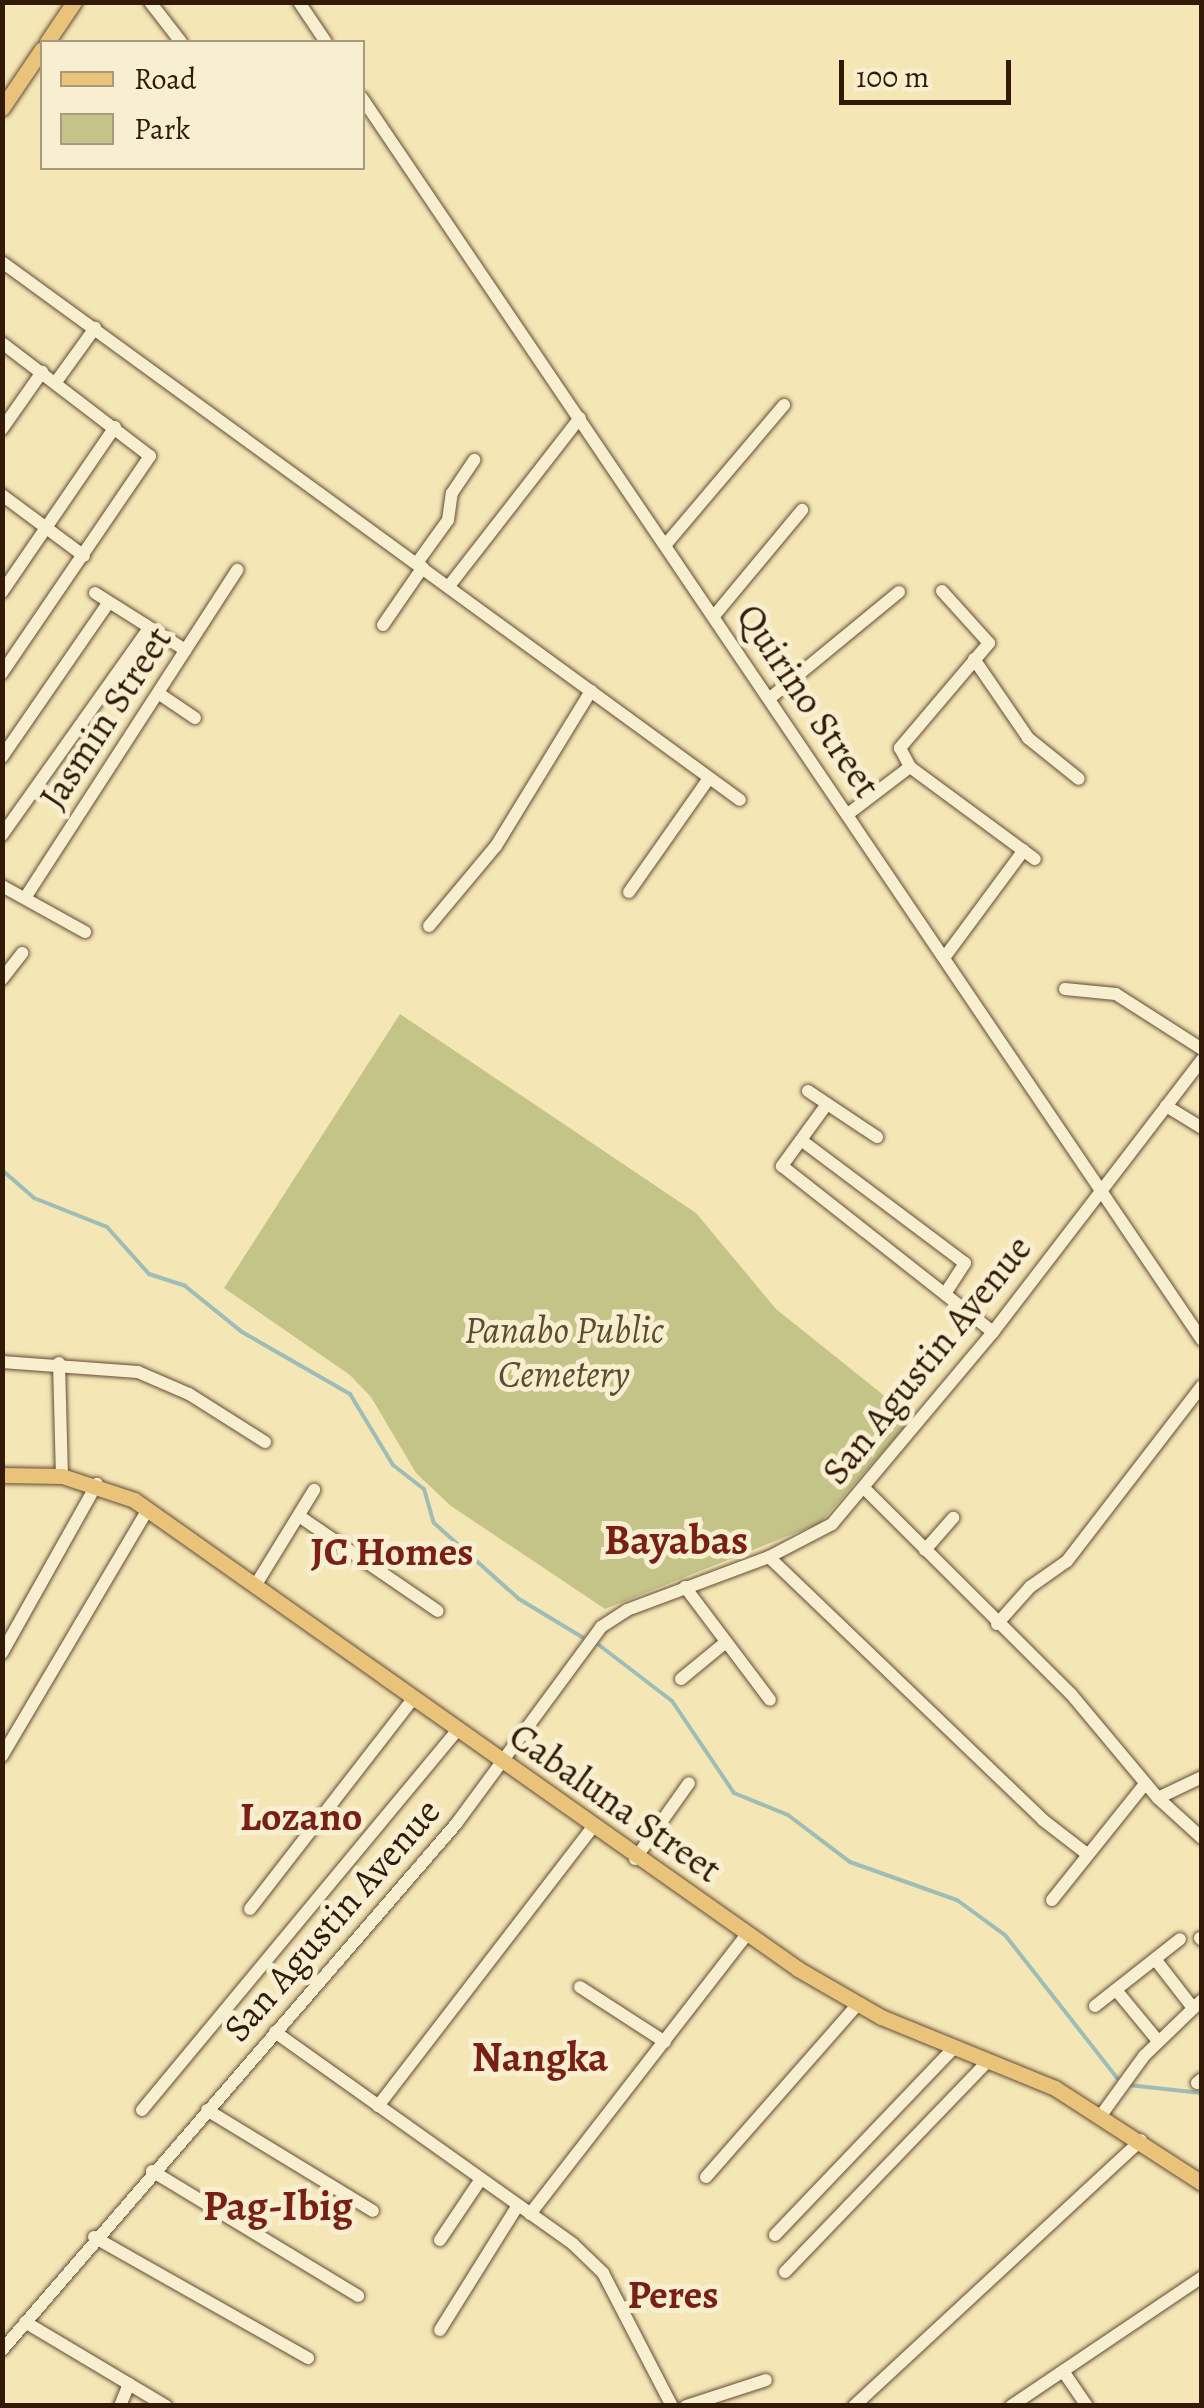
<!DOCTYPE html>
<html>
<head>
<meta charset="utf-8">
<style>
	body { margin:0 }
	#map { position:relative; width:1204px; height:2408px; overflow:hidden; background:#f5e6b6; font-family:Alegreya,serif }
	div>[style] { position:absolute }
	.green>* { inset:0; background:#c4c388 }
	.stream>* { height:4px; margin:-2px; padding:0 2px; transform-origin:2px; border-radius:2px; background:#9fbdb7 }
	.roads { filter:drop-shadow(0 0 2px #634c34) drop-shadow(0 0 2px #634c34) }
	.minor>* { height:12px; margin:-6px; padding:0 6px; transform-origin:6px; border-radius:6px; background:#f8efd0 }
	.major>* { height:15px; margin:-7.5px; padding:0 7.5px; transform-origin:7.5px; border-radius:7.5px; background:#eac37b }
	span { translate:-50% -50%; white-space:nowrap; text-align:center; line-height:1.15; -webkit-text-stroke:10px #f8efd0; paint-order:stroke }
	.street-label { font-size:38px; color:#321908 }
	.park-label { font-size:38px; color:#5e4c2e; font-style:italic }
	.neighbourhood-label { font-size:40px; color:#7a1f14; font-weight:700 }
	.quarter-label { font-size:42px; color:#7a1f14; font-weight:700 }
	.frame { position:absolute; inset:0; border:5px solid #321908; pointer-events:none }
	.legend { position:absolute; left:40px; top:40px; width:325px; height:130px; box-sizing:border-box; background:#f8efd0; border:2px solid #a99980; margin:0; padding:12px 18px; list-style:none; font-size:30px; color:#321908 }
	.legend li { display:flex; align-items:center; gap:20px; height:50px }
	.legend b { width:50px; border:2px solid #a99980 }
	.scale { position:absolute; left:839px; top:60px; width:172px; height:45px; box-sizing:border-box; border:5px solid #321908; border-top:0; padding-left:12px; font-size:30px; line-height:35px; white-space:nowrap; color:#321908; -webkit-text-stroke:8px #f8efd0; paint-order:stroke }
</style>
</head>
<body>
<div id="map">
	<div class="green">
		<i style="clip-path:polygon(400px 1014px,696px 1213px,776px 1309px,912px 1418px,820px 1523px,605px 1609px,451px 1506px,416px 1473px,371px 1397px,350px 1375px,224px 1288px)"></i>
	</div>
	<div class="stream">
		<i style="left:2px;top:1170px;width:43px;rotate:41.2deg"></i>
		<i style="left:34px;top:1198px;width:79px;rotate:21.7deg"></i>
		<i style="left:107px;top:1227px;width:63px;rotate:48.2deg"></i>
		<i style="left:149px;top:1274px;width:38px;rotate:18deg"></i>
		<i style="left:185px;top:1286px;width:73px;rotate:38.9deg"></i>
		<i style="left:242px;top:1332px;width:125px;rotate:29.9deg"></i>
		<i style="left:350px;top:1394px;width:83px;rotate:58.8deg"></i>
		<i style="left:393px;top:1465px;width:39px;rotate:38deg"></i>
		<i style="left:424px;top:1489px;width:35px;rotate:74deg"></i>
		<i style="left:434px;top:1523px;width:114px;rotate:41.8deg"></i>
		<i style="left:519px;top:1599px;width:74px;rotate:31.1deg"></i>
		<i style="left:599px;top:1645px;width:92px;rotate:37.5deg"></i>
		<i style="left:672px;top:1701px;width:111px;rotate:56deg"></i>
		<i style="left:734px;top:1793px;width:58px;rotate:22.2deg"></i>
		<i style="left:788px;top:1815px;width:78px;rotate:37.2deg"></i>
		<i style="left:850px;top:1862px;width:114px;rotate:19.6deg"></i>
		<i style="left:957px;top:1900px;width:59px;rotate:36.1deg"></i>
		<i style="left:1005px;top:1935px;width:182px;rotate:51.9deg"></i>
		<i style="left:1128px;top:2085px;width:74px;rotate:6.2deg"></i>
	</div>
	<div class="roads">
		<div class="minor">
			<i style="left:150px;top:2px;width:51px;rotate:52.2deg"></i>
			<i style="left:299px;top:2px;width:48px;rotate:56deg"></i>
			<i style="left:362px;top:98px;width:1499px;rotate:55.93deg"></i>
			<i style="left:2px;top:262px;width:913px;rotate:36.09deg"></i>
			<i style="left:2px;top:343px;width:186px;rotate:37.4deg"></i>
			<i style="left:150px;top:456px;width:263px;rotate:124.3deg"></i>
			<i style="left:56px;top:382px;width:67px;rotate:-54.2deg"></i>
			<i style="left:2px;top:429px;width:70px;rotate:-54.9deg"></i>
			<i style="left:2px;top:495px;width:102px;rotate:36.6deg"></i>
			<i style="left:667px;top:543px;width:181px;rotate:-49.7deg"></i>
			<i style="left:417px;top:563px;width:53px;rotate:-54.2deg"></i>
			<i style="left:448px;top:520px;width:27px;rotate:-82deg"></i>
			<i style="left:452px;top:493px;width:40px;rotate:-56deg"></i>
			<i style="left:449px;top:586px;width:213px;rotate:-52.1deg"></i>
			<i style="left:942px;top:591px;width:70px;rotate:47.9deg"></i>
			<i style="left:989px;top:643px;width:138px;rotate:130.3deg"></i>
			<i style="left:900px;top:748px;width:21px;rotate:62deg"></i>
			<i style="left:910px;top:767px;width:155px;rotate:36.4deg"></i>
			<i style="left:2px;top:592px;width:200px;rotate:-55.6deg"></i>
			<i style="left:95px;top:593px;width:107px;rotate:32.3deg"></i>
			<i style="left:714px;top:616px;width:138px;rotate:-50.3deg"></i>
			<i style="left:383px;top:625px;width:70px;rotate:-55.4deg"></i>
			<i style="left:974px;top:659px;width:96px;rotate:55.6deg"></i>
			<i style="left:1028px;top:738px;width:65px;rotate:38.8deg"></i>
			<i style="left:161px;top:695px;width:41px;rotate:34.1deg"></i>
			<i style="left:770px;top:698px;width:167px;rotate:-39.4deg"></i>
			<i style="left:2px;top:757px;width:188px;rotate:-55.4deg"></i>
			<i style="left:848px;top:814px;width:78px;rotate:-37.2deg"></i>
			<i style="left:2px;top:835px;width:254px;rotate:-54.6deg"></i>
			<i style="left:2px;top:886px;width:95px;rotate:29deg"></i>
			<i style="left:629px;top:892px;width:139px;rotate:-54.9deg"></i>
			<i style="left:25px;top:898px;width:391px;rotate:-57.1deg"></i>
			<i style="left:429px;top:926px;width:104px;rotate:-50.1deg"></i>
			<i style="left:496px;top:846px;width:182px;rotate:-58.5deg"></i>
			<i style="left:944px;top:958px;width:134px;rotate:-53.5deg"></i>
			<i style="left:2px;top:979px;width:33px;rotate:-52deg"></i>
			<i style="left:1065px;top:989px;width:51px;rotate:5.6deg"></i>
			<i style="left:1116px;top:994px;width:102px;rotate:32.6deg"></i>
			<i style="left:808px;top:1091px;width:83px;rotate:33.7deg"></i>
			<i style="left:827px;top:1104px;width:77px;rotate:126deg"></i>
			<i style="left:782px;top:1166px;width:268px;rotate:38.2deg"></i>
			<i style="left:1166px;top:1106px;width:42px;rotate:31.4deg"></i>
			<i style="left:801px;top:1140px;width:205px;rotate:36.9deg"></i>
			<i style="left:965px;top:1263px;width:37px;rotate:123deg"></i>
			<i style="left:2px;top:1362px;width:136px;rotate:4.2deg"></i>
			<i style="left:138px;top:1372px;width:56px;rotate:23.3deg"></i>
			<i style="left:189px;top:1394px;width:90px;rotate:32.3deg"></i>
			<i style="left:59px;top:1363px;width:113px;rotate:88.5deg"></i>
			<i style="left:864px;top:1488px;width:292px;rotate:44.9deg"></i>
			<i style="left:1071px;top:1694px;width:136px;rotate:50.1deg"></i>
			<i style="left:1158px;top:1798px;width:49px;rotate:-25.5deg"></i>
			<i style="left:299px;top:1516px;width:168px;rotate:34.4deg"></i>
			<i style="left:925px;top:1550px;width:43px;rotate:-48.8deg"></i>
			<i style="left:769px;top:1557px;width:380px;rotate:43.8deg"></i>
			<i style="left:1043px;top:1820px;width:56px;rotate:37.7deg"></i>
			<i style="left:255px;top:1586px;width:113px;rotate:-58.4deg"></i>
			<i style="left:685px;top:1587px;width:141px;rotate:53deg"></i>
			<i style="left:997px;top:1624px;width:50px;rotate:-48.3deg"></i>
			<i style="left:1030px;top:1587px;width:45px;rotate:-35.1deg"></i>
			<i style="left:1067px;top:1561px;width:221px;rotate:-52.4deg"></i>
			<i style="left:2px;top:1653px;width:194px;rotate:-60.7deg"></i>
			<i style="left:681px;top:1679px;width:58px;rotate:-39.4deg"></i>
			<i style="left:2px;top:1756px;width:287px;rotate:-59.4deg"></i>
			<i style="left:1158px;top:1798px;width:59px;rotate:42.3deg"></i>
			<i style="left:635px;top:1859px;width:93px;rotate:-54.6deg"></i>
			<i style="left:1052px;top:1900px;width:147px;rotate:-51.3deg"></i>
			<i style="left:250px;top:1909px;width:264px;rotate:-52.2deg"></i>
			<i style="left:1200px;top:1938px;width:3px;rotate:45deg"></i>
			<i style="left:1155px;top:1959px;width:62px;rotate:52.2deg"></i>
			<i style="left:580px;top:1987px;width:101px;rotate:32.9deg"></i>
			<i style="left:1116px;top:1990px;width:66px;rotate:50.5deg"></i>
			<i style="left:1095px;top:2006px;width:108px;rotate:-38.2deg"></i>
			<i style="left:275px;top:2032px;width:366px;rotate:35.4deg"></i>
			<i style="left:573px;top:2244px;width:42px;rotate:44deg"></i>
			<i style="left:603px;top:2273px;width:150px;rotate:62.6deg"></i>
			<i style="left:1197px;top:2083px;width:6px;rotate:-39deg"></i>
			<i style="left:378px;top:2106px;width:351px;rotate:-52.4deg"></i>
			<i style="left:142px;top:2110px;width:491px;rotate:-50.3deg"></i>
			<i style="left:207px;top:2110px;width:194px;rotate:31.3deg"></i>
			<i style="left:1102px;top:2114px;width:72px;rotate:-54.1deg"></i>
			<i style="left:1144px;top:2056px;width:81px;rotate:-44deg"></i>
			<i style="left:152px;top:2171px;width:241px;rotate:31.2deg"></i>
			<i style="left:706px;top:2177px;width:229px;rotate:-48.7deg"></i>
			<i style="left:530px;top:2214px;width:354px;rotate:-52.2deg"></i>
			<i style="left:775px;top:2235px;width:259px;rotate:-46.3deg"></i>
			<i style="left:94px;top:2237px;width:246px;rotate:29.5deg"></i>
			<i style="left:440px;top:2240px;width:73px;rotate:-56.1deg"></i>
			<i style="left:785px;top:2272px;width:293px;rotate:-46.1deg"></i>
			<i style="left:25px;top:2322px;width:164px;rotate:30.8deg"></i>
			<i style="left:440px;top:2330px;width:147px;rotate:-58deg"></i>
			<i style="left:2px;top:2350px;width:695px;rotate:-49.2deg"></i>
			<i style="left:456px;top:1824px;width:245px;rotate:-53.6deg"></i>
			<i style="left:601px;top:1627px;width:31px;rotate:-33deg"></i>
			<i style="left:627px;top:1610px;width:152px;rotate:-20.5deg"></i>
			<i style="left:769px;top:1557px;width:71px;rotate:-27.6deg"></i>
			<i style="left:832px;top:1524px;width:251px;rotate:-50deg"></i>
			<i style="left:993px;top:1332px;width:343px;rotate:-52.5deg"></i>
			<i style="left:1063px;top:2371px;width:42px;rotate:55.6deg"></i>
			<i style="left:120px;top:2406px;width:24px;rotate:-68deg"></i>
			<i style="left:686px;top:2406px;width:84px;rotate:-18deg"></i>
			<i style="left:854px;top:2406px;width:391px;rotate:-42.8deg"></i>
			<i style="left:1011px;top:2406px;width:230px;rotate:-34deg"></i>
		</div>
		<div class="major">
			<i style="left:47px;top:42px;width:48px;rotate:-56deg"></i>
			<i style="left:2px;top:108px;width:71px;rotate:-55.9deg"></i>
			<i style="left:2px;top:1475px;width:60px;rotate:1deg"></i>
			<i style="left:62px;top:1476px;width:76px;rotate:18.4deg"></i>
			<i style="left:134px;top:1500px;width:813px;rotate:35.23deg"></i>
			<i style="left:798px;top:1969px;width:96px;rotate:30deg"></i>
			<i style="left:881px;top:2017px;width:188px;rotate:22.2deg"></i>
			<i style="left:1055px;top:2088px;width:175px;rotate:32.9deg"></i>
		</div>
	</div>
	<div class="street-label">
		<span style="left:808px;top:701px;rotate:56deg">Quirino Street</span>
		<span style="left:106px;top:718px;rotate:-57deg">Jasmin Street</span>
		<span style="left:927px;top:1360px;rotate:-51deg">San Agustin Avenue</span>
		<span style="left:615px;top:1803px;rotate:35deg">Cabaluna Street</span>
		<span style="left:332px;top:1920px;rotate:-49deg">San Agustin Avenue</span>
	</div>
	<div class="park-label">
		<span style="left:564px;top:1353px">Panabo Public<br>Cemetery</span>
	</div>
	<div class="neighbourhood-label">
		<span style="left:392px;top:1552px">JC Homes</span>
		<span style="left:301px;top:1817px">Lozano</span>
		<span style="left:673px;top:2295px">Peres</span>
	</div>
	<div class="quarter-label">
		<span style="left:676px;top:1540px">Bayabas</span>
		<span style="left:540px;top:2057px">Nangka</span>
		<span style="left:278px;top:2206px">Pag-Ibig</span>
	</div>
	<div class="frame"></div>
	<ul class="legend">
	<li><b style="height:12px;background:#eac37b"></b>Road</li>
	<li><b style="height:28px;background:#c4c388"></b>Park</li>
	</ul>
	<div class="scale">100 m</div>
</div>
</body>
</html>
